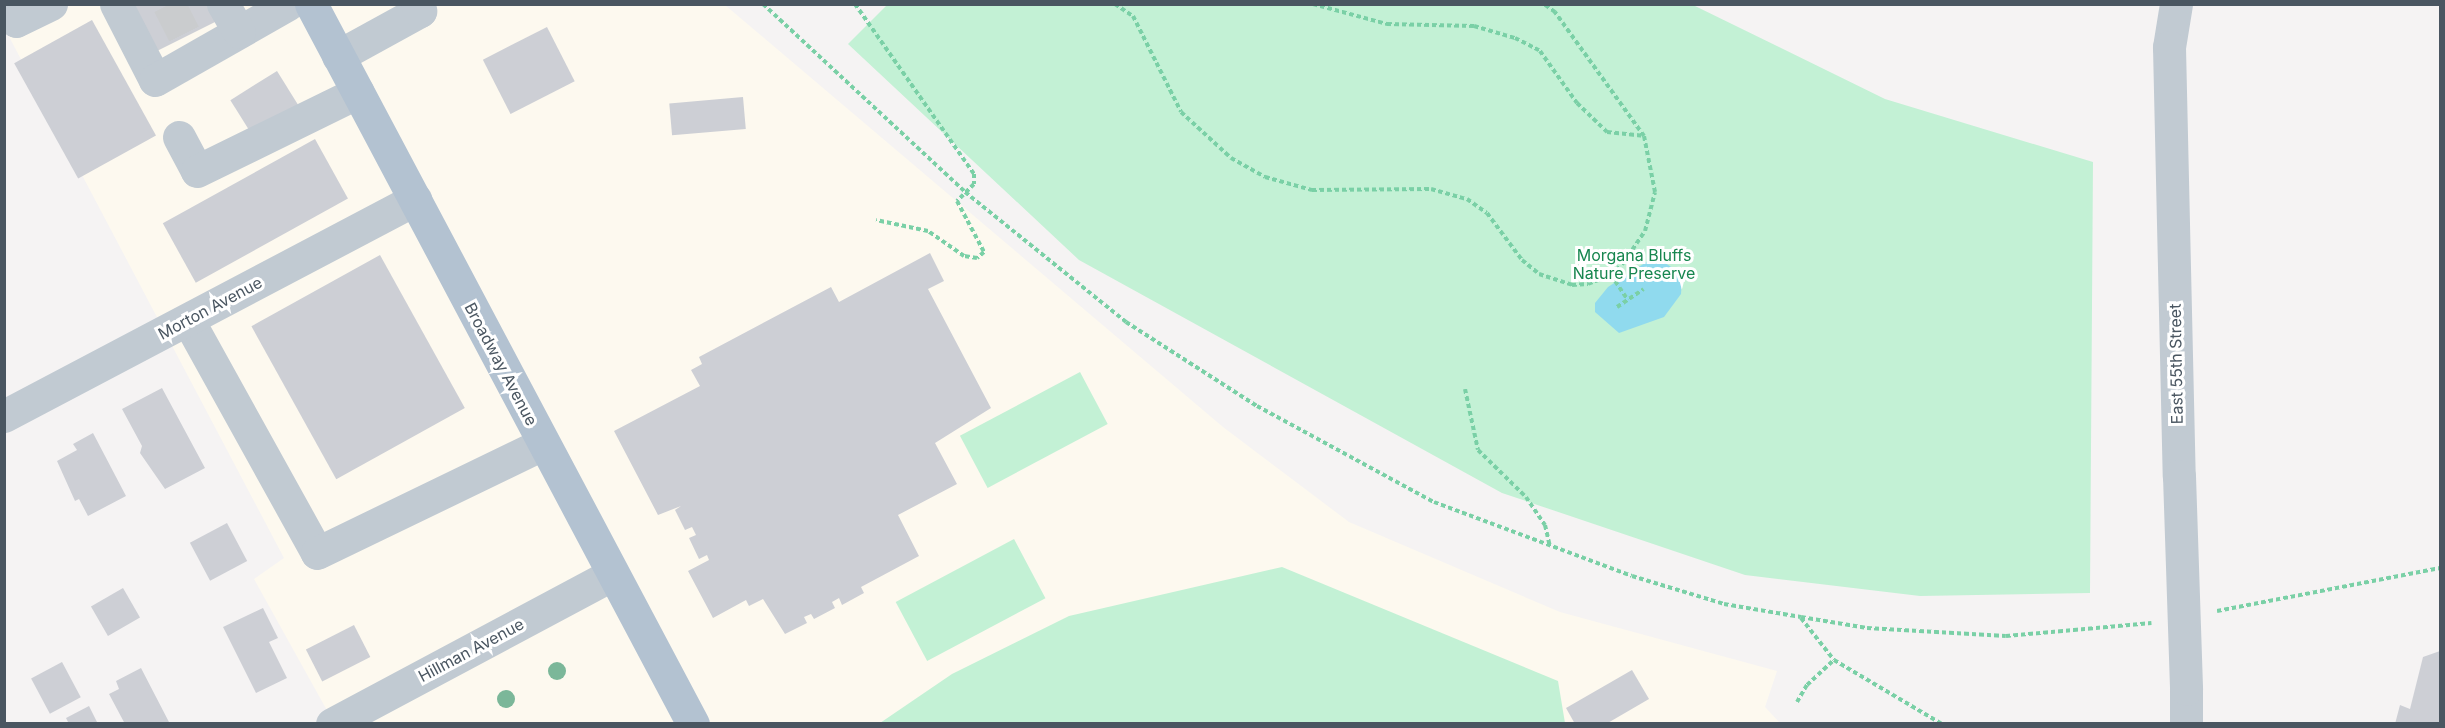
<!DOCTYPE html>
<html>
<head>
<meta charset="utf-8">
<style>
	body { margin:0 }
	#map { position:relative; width:2445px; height:728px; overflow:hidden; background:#f5f3f3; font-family:Inter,sans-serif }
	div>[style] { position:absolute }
	.commercial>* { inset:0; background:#fdf9ef }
	.green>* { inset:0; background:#c3f1d5; transform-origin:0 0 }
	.water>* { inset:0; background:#90daee }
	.building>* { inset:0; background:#cdcfd5; transform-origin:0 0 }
	.minor-tunnel>* { height:33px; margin-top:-16.5px; transform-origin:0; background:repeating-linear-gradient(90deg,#caccce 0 33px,transparent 0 49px) }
	.path>* { height:4px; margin-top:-2px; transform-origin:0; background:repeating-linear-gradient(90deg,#7ad0a6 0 4.5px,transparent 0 7.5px) }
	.minor>* { height:33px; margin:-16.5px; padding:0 16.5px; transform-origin:16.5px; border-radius:16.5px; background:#c1cad2 }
	.major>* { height:33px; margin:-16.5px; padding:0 16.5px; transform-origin:16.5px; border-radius:16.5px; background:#b3c2d1 }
	.minor-bridge>* { height:33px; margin:-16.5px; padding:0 16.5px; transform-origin:16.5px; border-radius:16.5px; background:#c1cad2 }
	.trees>* { width:18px; height:18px; margin:-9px; border-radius:50%; background:#7bb799 }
	span { translate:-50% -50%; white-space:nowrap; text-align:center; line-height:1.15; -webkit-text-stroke:6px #fff; paint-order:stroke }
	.park-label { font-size:16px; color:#17864f }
	.street-label { font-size:16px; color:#4a5661 }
	.frame { position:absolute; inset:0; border:6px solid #4a5661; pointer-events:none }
</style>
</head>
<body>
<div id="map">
	<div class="commercial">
		<i style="clip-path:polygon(4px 5px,725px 5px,1223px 427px,1349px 522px,1560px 612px,1777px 671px,1765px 707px,1780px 723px,334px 723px,254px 579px,284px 558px,5px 29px)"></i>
	</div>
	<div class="green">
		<i style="clip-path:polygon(888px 4px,1693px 5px,1885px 99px,2093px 162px,2090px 593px,1920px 596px,1745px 575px,1502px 493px,1079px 260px,848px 44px)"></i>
		<i style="left:1080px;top:372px;width:59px;height:136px;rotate:62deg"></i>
		<i style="left:1014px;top:539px;width:67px;height:134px;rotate:62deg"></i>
		<i style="clip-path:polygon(1282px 567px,1558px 681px,1565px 723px,880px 723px,952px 674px,1069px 616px)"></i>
	</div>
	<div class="water">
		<i style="clip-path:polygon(1648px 261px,1662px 261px,1676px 270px,1682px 280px,1681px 294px,1664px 317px,1619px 333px,1595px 312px,1595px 303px,1608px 287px)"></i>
	</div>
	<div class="building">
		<i style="clip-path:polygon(129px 5px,208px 5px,217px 21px,155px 52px)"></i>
		<i style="left:92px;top:20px;width:132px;height:89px;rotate:61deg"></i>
		<i style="left:547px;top:27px;width:61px;height:72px;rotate:63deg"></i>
		<i style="left:277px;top:71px;width:40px;height:55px;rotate:58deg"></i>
		<i style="left:743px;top:97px;width:32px;height:74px;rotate:85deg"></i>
		<i style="left:315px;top:139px;width:68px;height:174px;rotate:61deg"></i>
		<i style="clip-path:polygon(930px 253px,944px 281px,928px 289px,991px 408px,935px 443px,957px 484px,898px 515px,919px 556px,861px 587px,864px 593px,842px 605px,839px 598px,832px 602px,835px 608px,814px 619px,811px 614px,804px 617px,807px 623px,785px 634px,763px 599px,749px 606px,746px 600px,713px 618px,688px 571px,709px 560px,707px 555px,699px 559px,689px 538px,696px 535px,692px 527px,685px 530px,675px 510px,681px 506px,658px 515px,614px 431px,700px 386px,691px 370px,702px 364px,699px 357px,831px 287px,839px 302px)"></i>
		<i style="left:380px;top:255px;width:175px;height:147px;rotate:61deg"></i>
		<i style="clip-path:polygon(162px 388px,205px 468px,165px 489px,140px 453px,142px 446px,122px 409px)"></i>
		<i style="clip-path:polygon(93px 433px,126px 496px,88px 516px,79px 499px,75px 501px,57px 461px,77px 450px,73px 444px)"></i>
		<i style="left:227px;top:523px;width:43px;height:42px;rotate:62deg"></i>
		<i style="left:123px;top:588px;width:34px;height:37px;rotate:60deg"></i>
		<i style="clip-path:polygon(263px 608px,278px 638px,269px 642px,287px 678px,256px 693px,223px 627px)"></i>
		<i style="left:354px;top:625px;width:36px;height:54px;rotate:63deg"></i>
		<i style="clip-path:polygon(2440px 651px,2440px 724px,2395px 724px,2400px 705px,2410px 709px,2423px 657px)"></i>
		<i style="left:62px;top:662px;width:40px;height:35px;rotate:62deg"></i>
		<i style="clip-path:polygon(141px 668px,170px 724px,125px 724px,109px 694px,119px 689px,116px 681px)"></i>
		<i style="clip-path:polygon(1632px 670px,1649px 699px,1606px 724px,1575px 724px,1566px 708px)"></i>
		<i style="clip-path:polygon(89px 706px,98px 724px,69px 724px,66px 718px)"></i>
	</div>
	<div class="minor-tunnel">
		<i style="left:169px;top:4px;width:35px;rotate:63deg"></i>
	</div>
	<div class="path">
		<i style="left:763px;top:4px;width:276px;rotate:42.9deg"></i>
		<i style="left:965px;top:192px;width:207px;rotate:38.9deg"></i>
		<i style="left:1126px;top:322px;width:156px;rotate:32.7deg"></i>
		<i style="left:1257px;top:406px;width:201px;rotate:28.5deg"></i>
		<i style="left:1434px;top:502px;width:211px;rotate:20.5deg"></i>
		<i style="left:1632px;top:576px;width:96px;rotate:16.9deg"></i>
		<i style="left:1724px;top:604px;width:78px;rotate:9.6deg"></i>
		<i style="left:1801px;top:617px;width:67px;rotate:9.5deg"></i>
		<i style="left:1867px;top:628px;width:139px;rotate:3.3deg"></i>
		<i style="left:2006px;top:636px;width:146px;rotate:-5.1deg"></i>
		<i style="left:855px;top:4px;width:208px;rotate:55deg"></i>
		<i style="left:974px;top:174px;width:10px;rotate:90deg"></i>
		<i style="left:974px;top:184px;width:24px;rotate:135deg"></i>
		<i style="left:957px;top:201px;width:58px;rotate:62.1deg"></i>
		<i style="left:984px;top:252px;width:9px;rotate:139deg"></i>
		<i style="left:977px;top:258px;width:13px;rotate:-171deg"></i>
		<i style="left:964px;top:256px;width:44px;rotate:-145.2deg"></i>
		<i style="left:928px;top:231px;width:53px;rotate:-168.1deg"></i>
		<i style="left:1115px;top:4px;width:22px;rotate:34deg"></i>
		<i style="left:1133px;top:16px;width:107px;rotate:63.4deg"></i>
		<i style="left:1181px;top:112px;width:68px;rotate:42.6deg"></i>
		<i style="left:1231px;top:158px;width:39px;rotate:29deg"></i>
		<i style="left:1265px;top:177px;width:49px;rotate:15.5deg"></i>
		<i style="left:1312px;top:190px;width:119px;rotate:-0.5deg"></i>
		<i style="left:1431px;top:189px;width:37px;rotate:16deg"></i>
		<i style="left:1467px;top:199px;width:24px;rotate:35deg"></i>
		<i style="left:1487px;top:213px;width:59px;rotate:53.3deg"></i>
		<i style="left:1522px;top:260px;width:22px;rotate:39deg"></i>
		<i style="left:1539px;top:274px;width:35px;rotate:18deg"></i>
		<i style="left:1572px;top:285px;width:16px;rotate:-4deg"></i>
		<i style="left:1588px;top:284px;width:25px;rotate:-21deg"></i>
		<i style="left:1611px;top:275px;width:18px;rotate:-45deg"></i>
		<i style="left:1624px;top:262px;width:37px;rotate:-56deg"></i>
		<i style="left:1645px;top:231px;width:40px;rotate:-75.6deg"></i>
		<i style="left:1655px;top:192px;width:57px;rotate:-101.1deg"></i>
		<i style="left:1644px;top:136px;width:153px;rotate:-125.7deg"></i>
		<i style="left:1555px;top:12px;width:14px;rotate:-144deg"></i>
		<i style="left:1313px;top:4px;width:77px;rotate:15.1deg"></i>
		<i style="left:1387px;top:24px;width:87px;rotate:1.3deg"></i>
		<i style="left:1474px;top:26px;width:43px;rotate:16.3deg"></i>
		<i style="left:1515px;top:38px;width:28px;rotate:27deg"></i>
		<i style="left:1540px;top:51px;width:64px;rotate:54.6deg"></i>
		<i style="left:1577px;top:103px;width:42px;rotate:44deg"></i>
		<i style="left:1607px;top:132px;width:36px;rotate:6deg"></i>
		<i style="left:1611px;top:275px;width:30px;rotate:56deg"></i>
		<i style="left:1617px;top:307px;width:32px;rotate:-34deg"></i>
		<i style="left:1465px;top:389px;width:62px;rotate:78deg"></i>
		<i style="left:1478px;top:450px;width:67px;rotate:44.4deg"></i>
		<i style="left:1526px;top:497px;width:34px;rotate:56deg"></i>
		<i style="left:1545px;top:525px;width:22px;rotate:77deg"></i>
		<i style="left:2217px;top:611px;width:227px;rotate:-10.9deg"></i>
		<i style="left:1801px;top:618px;width:53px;rotate:51.8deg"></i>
		<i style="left:1834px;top:660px;width:126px;rotate:30.7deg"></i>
		<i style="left:1797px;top:702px;width:20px;rotate:-60deg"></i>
		<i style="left:1807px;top:685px;width:37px;rotate:-43deg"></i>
	</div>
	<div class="minor">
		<i style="left:7px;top:4px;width:19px;rotate:62deg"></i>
		<i style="left:16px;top:21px;width:39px;rotate:-26deg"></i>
		<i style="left:116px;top:4px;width:85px;rotate:62.8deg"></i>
		<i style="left:155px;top:80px;width:153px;rotate:-29.7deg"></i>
		<i style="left:223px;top:4px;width:32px;rotate:60deg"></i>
		<i style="left:2176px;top:4px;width:44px;rotate:99.2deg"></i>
		<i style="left:2169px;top:47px;width:429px;rotate:88.7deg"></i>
		<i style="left:338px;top:56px;width:94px;rotate:-28.8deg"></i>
		<i style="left:420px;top:11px;width:8px;rotate:-113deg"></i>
		<i style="left:179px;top:137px;width:38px;rotate:62deg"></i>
		<i style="left:197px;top:171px;width:179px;rotate:-26.1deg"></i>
		<i style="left:188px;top:320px;width:266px;rotate:61deg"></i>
		<i style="left:317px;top:553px;width:250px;rotate:-25.8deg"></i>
		<i style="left:4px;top:416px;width:465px;rotate:-27.8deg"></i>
		<i style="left:332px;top:724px;width:316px;rotate:-28.1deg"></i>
		<i style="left:2186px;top:724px;width:35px;rotate:-90deg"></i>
	</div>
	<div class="major">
		<i style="left:311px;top:4px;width:815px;rotate:62.05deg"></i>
	</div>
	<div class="minor-bridge">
		<i style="left:2179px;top:476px;width:213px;rotate:88.1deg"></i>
	</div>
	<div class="trees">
		<i style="left:557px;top:671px"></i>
		<i style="left:506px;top:699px"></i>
	</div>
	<div class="park-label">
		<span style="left:1634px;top:264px">Morgana Bluffs<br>Nature Preserve</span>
	</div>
	<div class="street-label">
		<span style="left:210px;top:308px;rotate:-28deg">Morton Avenue</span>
		<span style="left:501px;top:364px;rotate:62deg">Broadway Avenue</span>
		<span style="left:2176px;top:364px;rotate:-91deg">East 55th Street</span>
		<span style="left:471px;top:650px;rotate:-28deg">Hillman Avenue</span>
	</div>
	<div class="frame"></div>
</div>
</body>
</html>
